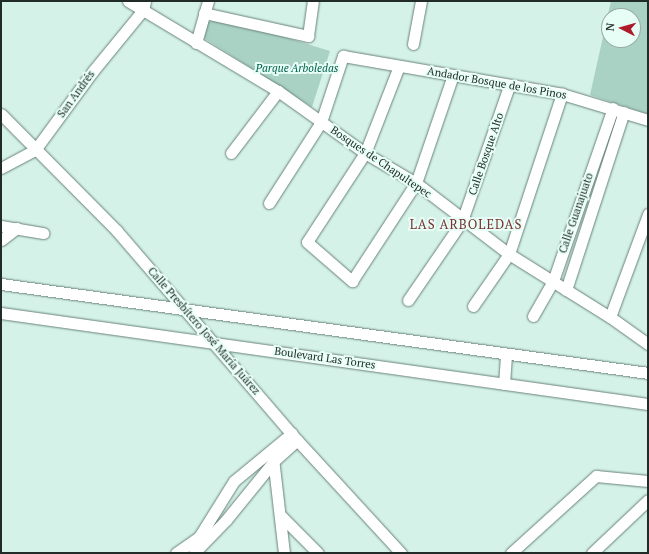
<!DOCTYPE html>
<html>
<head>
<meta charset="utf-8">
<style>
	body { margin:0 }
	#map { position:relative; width:649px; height:554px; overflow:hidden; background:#d5f2e8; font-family:"PT Serif",serif }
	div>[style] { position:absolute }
	.green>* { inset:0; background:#a9d1c4 }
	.roads { filter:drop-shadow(0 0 1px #68827a) drop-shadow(0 0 1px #68827a) }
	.minor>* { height:11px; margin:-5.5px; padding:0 5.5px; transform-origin:5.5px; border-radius:5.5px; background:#fff }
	span { translate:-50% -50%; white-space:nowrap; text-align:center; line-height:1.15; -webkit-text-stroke:4px #e7fef6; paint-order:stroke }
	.park-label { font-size:11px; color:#00604c; font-style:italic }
	.street-label { font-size:11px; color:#212c29 }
	.quarter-label { font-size:13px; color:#793231; letter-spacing:1px }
	.frame { position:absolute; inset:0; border:2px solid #212c29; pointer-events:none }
	.north { position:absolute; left:601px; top:8px; width:40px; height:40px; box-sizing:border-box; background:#e7fef6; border:1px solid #98aaa4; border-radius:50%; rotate:276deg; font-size:11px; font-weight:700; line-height:16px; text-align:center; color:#212c29 }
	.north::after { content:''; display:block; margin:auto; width:14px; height:18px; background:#ae1b2a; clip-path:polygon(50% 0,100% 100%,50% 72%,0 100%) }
</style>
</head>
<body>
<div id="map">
	<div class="green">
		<i style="clip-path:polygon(evenodd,611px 1px,648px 1px,648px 114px,590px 95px,611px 1px,609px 16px,633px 16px,633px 40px,609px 40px,609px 16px)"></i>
		<i style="clip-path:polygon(225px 19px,330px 51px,312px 107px,204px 38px,208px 22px)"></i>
	</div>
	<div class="roads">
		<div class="minor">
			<i style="left:128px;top:1px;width:175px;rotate:31deg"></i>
			<i style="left:278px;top:91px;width:107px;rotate:35.5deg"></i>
			<i style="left:365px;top:153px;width:59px;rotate:30.5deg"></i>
			<i style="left:416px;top:183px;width:117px;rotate:37.4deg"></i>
			<i style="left:509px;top:254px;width:119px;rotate:32deg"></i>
			<i style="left:610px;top:317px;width:47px;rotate:35.4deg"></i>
			<i style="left:204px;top:13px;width:107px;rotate:12.5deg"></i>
			<i style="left:308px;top:36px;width:35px;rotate:-82deg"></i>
			<i style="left:196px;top:43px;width:44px;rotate:-74.1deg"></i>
			<i style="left:413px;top:44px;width:44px;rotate:-79.5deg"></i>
			<i style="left:399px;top:66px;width:93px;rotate:111.3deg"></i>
			<i style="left:365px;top:153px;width:106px;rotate:123.1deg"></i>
			<i style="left:307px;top:242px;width:60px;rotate:40.9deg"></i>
			<i style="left:352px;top:281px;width:117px;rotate:-56.9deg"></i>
			<i style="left:416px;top:183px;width:114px;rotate:-71.1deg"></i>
			<i style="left:1px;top:114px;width:165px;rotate:45.2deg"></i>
			<i style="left:117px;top:231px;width:276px;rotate:49.3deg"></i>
			<i style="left:297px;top:440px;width:154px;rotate:47.4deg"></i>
			<i style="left:231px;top:153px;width:78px;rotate:-52.8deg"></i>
			<i style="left:1px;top:168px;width:38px;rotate:-28deg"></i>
			<i style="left:35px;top:150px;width:98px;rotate:-53.7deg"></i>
			<i style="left:93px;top:71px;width:79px;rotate:-50.7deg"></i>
			<i style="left:143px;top:10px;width:9px;rotate:-77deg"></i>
			<i style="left:269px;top:203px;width:96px;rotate:-57.3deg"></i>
			<i style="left:321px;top:122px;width:70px;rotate:-71.6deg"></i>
			<i style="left:343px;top:56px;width:222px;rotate:9.8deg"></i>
			<i style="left:562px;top:94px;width:90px;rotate:16.8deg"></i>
			<i style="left:1px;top:226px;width:43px;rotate:9.5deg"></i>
			<i style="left:1px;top:240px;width:20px;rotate:-37deg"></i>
			<i style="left:1px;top:284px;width:653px;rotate:7.83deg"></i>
			<i style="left:566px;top:290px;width:187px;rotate:-72deg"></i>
			<i style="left:408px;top:300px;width:96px;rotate:-55.6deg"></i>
			<i style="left:462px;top:221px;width:143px;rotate:-70.8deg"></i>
			<i style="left:473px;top:306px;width:63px;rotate:-55.3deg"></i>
			<i style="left:509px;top:254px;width:169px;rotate:-71.7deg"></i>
			<i style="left:1px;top:313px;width:653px;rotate:8.01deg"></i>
			<i style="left:533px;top:316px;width:40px;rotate:-60.3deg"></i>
			<i style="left:553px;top:281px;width:183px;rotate:-70.9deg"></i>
			<i style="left:610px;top:317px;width:110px;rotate:-69.7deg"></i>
			<i style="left:504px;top:384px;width:29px;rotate:-86deg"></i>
			<i style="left:273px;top:458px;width:96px;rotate:83.4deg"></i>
			<i style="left:281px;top:516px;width:52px;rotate:45deg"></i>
			<i style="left:176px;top:553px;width:28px;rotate:-35deg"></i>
			<i style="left:199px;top:537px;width:66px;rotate:-58deg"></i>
			<i style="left:234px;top:481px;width:75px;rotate:-39.6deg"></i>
			<i style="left:194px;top:553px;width:46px;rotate:-45.9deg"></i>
			<i style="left:226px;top:520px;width:76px;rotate:-50.9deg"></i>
			<i style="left:274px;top:461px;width:31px;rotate:-42deg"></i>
			<i style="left:511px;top:553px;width:115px;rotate:-42.2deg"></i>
			<i style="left:596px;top:476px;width:52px;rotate:5.5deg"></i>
			<i style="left:592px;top:553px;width:77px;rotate:-43.4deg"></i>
		</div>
	</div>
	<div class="park-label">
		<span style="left:297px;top:68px">Parque Arboledas</span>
	</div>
	<div class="street-label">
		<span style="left:497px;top:83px;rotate:10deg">Andador Bosque de los Pinos</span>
		<span style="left:76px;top:94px;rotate:-54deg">San Andrés</span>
		<span style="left:486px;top:154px;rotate:-71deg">Calle Bosque Alto</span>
		<span style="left:381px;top:162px;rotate:34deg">Bosques de Chapultepec</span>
		<span style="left:576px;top:213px;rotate:-71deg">Calle Guanajuato</span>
		<span style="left:204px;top:331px;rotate:49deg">Calle Presbítero José María Juárez</span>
		<span style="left:325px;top:358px;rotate:8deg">Boulevard Las Torres</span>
	</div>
	<div class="quarter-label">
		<span style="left:466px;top:224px">LAS ARBOLEDAS</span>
	</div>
	<div class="frame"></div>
	<div class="north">N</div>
</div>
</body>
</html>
